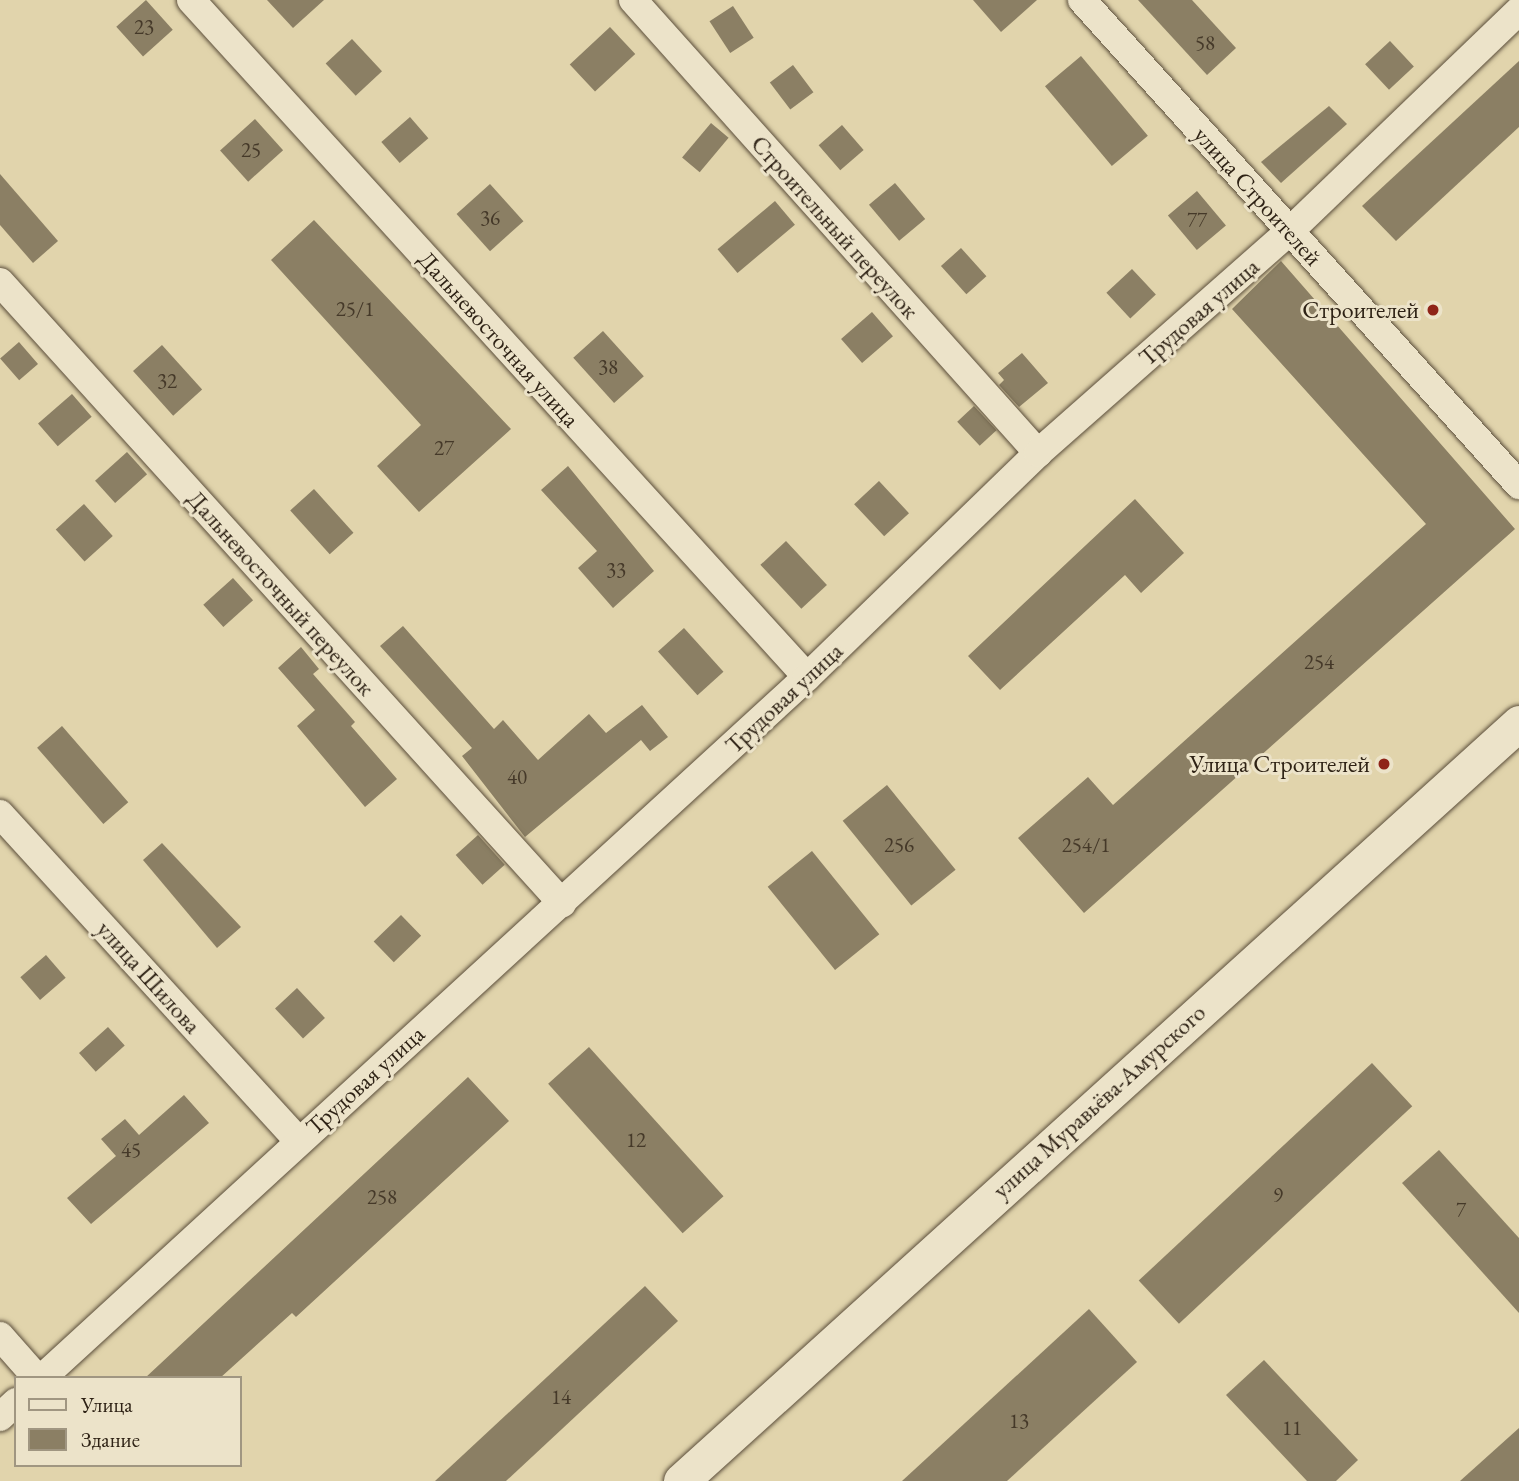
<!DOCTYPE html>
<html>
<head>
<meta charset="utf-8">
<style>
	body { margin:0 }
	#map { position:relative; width:1519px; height:1481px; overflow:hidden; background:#e1d4ac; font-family:"EB Garamond",serif }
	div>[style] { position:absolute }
	.building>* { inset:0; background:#8b7f64; transform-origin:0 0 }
	.roads { filter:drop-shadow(0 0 2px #5b4e3b) drop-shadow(0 0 2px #5b4e3b) }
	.minor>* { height:28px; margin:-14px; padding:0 14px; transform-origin:14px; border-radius:14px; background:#ece3c9 }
	.tertiary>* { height:35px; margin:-17.5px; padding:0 17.5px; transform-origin:17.5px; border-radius:17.5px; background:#ece3c9 }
	.dots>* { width:19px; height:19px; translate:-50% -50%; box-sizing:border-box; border:4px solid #ece3c9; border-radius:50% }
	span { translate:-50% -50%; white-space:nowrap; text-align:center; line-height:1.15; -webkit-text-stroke:6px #ece3c9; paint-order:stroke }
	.number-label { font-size:21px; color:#453929 }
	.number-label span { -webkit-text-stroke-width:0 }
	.street-label { font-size:24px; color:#2e2215 }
	.poi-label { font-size:24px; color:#2e2215 }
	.right { translate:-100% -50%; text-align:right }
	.legend { position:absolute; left:14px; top:1376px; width:228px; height:91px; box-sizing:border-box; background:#ece3c9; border:2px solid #a09681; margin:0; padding:9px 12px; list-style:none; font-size:21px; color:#2e2215 }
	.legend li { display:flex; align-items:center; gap:14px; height:35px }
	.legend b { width:35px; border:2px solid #a09681 }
</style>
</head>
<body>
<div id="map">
	<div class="building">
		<i style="left:146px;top:0;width:40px;height:40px;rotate:48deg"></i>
		<i style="clip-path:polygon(267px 0,324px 0,293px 28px)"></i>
		<i style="clip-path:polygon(973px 0,1037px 0,1001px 32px)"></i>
		<i style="clip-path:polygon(1138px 0,1192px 0,1236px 48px,1207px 75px)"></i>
		<i style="left:733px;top:6px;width:38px;height:28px;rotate:57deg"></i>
		<i style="left:610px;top:27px;width:37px;height:55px;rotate:47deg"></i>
		<i style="left:352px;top:39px;width:44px;height:36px;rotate:47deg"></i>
		<i style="left:1390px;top:41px;width:35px;height:34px;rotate:47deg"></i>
		<i style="left:1081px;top:56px;width:104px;height:47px;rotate:50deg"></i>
		<i style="clip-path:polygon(1519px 61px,1519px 127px,1396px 241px,1362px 206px)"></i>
		<i style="left:793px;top:65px;width:34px;height:29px;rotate:53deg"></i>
		<i style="clip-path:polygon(1329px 106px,1347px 124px,1281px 183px,1261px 162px)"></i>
		<i style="left:410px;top:117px;width:28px;height:38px;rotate:49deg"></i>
		<i style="left:255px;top:119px;width:42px;height:47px;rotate:48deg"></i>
		<i style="left:711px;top:123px;width:23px;height:45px;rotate:40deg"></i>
		<i style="left:842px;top:125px;width:33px;height:31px;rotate:49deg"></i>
		<i style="clip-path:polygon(0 174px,58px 241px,33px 263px,0 225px)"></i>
		<i style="left:895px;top:183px;width:47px;height:34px;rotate:50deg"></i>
		<i style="left:490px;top:184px;width:50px;height:45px;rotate:48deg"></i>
		<i style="left:1197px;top:191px;width:45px;height:38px;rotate:50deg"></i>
		<i style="left:775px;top:201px;width:31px;height:75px;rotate:50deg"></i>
		<i style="clip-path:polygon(314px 220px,511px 429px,419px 512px,377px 466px,421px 425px,271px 260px)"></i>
		<i style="left:961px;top:248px;width:38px;height:27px;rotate:48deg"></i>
		<i style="clip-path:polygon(1281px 261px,1515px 529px,1084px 913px,1018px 838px,1088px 777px,1113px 805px,1426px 524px,1232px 309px)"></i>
		<i style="left:1132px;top:269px;width:35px;height:35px;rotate:47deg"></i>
		<i style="left:872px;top:312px;width:32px;height:41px;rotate:49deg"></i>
		<i style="left:603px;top:331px;width:61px;height:40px;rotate:48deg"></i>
		<i style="left:19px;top:342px;width:29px;height:25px;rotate:49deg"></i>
		<i style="left:162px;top:345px;width:60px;height:39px;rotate:48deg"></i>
		<i style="clip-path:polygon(1022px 353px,1048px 383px,1019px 407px,999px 385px,1004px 380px,998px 373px)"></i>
		<i style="left:72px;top:394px;width:30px;height:45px;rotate:49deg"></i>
		<i style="left:974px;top:406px;width:33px;height:23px;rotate:47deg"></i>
		<i style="left:127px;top:452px;width:30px;height:43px;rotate:48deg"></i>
		<i style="clip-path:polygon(568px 466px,654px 571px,613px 608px,578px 568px,597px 551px,541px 490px)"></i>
		<i style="left:879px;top:481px;width:44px;height:34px;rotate:47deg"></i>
		<i style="left:314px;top:489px;width:59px;height:32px;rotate:48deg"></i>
		<i style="clip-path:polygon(1135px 499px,1184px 553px,1141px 593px,1125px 575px,1000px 690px,968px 656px)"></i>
		<i style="left:84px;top:504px;width:43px;height:38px;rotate:48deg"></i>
		<i style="left:786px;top:541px;width:60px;height:35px;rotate:47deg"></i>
		<i style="left:233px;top:578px;width:30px;height:40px;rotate:48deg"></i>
		<i style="clip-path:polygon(403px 626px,494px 729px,503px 720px,538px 760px,589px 714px,606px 733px,642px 705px,668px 737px,650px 751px,641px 740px,525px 837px,462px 756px,472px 748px,380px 646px)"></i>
		<i style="left:684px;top:628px;width:59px;height:35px;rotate:48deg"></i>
		<i style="clip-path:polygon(301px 647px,319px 669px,313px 674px,355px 722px,351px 726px,397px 779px,365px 807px,297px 726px,315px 710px,278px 668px)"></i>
		<i style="left:62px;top:726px;width:101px;height:33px;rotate:49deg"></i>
		<i style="left:887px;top:785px;width:109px;height:57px;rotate:51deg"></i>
		<i style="left:478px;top:835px;width:40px;height:30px;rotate:48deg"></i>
		<i style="clip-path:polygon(162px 843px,241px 927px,217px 948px,143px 860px)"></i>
		<i style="left:812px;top:851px;width:107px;height:57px;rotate:51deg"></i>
		<i style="left:401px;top:915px;width:29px;height:38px;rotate:46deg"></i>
		<i style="left:46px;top:955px;width:30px;height:34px;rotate:49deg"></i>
		<i style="left:297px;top:988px;width:41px;height:30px;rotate:47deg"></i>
		<i style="left:108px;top:1027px;width:25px;height:39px;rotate:48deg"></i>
		<i style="left:589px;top:1047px;width:201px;height:55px;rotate:48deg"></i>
		<i style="left:1372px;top:1063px;width:59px;height:319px;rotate:47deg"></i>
		<i style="clip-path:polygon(468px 1077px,509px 1121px,296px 1317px,292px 1313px,220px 1378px,145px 1378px)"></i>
		<i style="clip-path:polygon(184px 1095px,209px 1123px,91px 1224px,67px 1198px,116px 1156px,101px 1139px,125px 1119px,139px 1135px)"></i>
		<i style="clip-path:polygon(1439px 1150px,1519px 1238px,1519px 1313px,1402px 1183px)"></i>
		<i style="clip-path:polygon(645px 1286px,678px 1321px,506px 1481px,435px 1481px)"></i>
		<i style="clip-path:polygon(1089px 1309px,1137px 1362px,1007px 1481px,902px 1481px)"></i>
		<i style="clip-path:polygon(1264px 1360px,1358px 1460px,1336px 1481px,1307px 1481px,1226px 1395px)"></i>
		<i style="clip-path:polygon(1519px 1428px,1519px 1481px,1460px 1481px)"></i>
	</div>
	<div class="roads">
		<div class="minor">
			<i style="left:191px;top:0;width:915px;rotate:47.7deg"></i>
			<i style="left:633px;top:0;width:608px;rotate:48.2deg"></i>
			<i style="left:1082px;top:0;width:653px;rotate:47.98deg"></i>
			<i style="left:0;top:282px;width:838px;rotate:47.86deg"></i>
			<i style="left:0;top:814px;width:442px;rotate:47.6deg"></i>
			<i style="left:0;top:1336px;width:56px;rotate:48.6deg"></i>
			<i style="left:42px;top:1378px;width:1038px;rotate:-42.5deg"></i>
			<i style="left:807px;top:677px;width:322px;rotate:-44.1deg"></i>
			<i style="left:1038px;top:453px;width:336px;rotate:-41.4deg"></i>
			<i style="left:1290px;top:231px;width:318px;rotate:-43.9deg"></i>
			<i style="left:0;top:1417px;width:22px;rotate:-43deg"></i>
		</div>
		<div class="tertiary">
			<i style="left:681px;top:1481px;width:1130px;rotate:-42.13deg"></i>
		</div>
	</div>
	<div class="dots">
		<i style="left:1433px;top:310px;background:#8f2418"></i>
		<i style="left:1384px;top:764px;background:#8f2418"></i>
	</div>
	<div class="number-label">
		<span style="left:144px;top:27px">23</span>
		<span style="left:1205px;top:43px">58</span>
		<span style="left:251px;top:150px">25</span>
		<span style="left:490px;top:218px">36</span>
		<span style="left:1197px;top:220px">77</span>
		<span style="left:355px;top:309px">25/1</span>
		<span style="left:608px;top:367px">38</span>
		<span style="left:167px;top:381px">32</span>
		<span style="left:444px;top:448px">27</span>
		<span style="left:616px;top:570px">33</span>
		<span style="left:1319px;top:662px">254</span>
		<span style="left:517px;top:777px">40</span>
		<span style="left:899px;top:845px">256</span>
		<span style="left:1086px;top:845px">254/1</span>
		<span style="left:636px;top:1140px">12</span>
		<span style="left:131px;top:1150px">45</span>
		<span style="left:1278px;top:1195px">9</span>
		<span style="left:382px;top:1197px">258</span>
		<span style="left:1461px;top:1210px">7</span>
		<span style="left:561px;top:1397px">14</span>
		<span style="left:1019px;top:1421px">13</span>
		<span style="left:1292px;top:1428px">11</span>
	</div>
	<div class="street-label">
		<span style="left:1258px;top:196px;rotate:48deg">улица Строителей</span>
		<span style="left:835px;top:227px;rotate:48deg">Строительный переулок</span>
		<span style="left:1199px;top:312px;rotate:-41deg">Трудовая улица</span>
		<span style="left:499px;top:339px;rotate:48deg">Дальневосточная улица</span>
		<span style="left:281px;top:593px;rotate:48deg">Дальневосточный переулок</span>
		<span style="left:784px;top:698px;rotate:-43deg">Трудовая улица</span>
		<span style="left:149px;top:977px;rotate:48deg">улица Шилова</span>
		<span style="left:365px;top:1080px;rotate:-42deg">Трудовая улица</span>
		<span style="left:1099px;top:1101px;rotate:-42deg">улица Муравьёва-Амурского</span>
	</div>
	<div class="poi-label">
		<span class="right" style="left:1419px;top:310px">Строителей</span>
		<span class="right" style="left:1370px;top:764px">Улица Строителей</span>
	</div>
	<ul class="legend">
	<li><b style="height:9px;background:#ece3c9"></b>Улица</li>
	<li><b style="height:19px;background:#8b7f64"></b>Здание</li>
	</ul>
</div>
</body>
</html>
